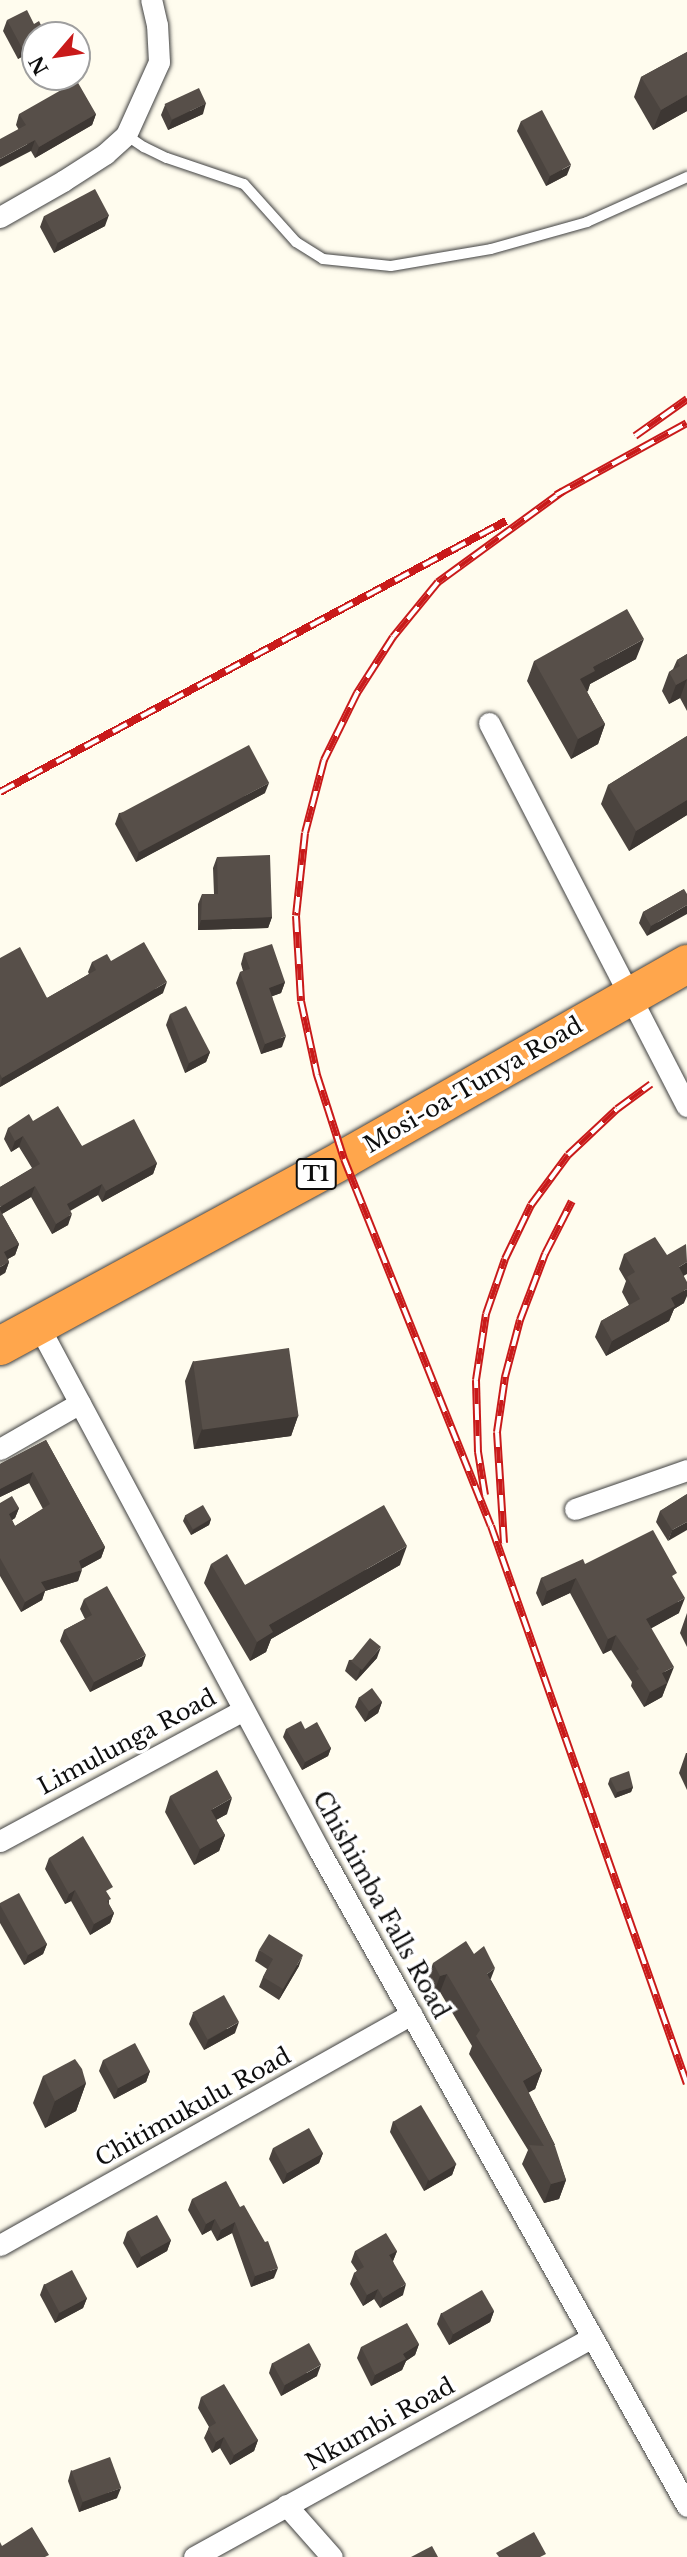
<!DOCTYPE html>
<html>
<head>
<meta charset="utf-8">
<style>
	body { margin:0 }
	#map { position:relative; width:687px; height:2557px; overflow:hidden; background:#fffcee; font-family:"Libre Baskerville",serif }
	div>[style] { position:absolute }
	.roads { filter:drop-shadow(0 0 2px #414141) drop-shadow(0 0 2px #414141) }
	.lane>* { height:10px; margin:-5px; padding:0 5px; transform-origin:5px; border-radius:5px; background:#fff }
	.street>* { height:21px; margin:-10.5px; padding:0 10.5px; transform-origin:10.5px; border-radius:10.5px; background:#fff }
	.highway>* { height:38px; margin:-19px; padding:0 19px; transform-origin:19px; border-radius:19px; background:#ffa64c }
	.rail>* { height:8px; margin-top:-4px; transform-origin:0; background:repeating-linear-gradient(90deg,#fff 0 16px,#c91a1a 0 32px); box-sizing:border-box; border-block:2px solid #c91a1a }
	.wall>* { inset:0; background:#4b443f }
	.shaded-wall>* { inset:0; background:#3d3733 }
	.building>* { inset:0; background:#574f49; transform-origin:0 0 }
	span { translate:-50% -50%; white-space:nowrap; text-align:center; line-height:1.15; -webkit-text-stroke:7px #fff; paint-order:stroke }
	.shield-label span { padding:2px 5px; background:#fff; border:2px solid; border-radius:5px; -webkit-text-stroke-width:0 }
	.shield-label { font-size:21px; color:#0e0e0e; font-weight:700 }
	.street-label { font-size:23px; color:#0e0e0e }
	.north { position:absolute; left:21px; top:21px; width:70px; height:70px; box-sizing:border-box; background:#fff; border:2px solid #9f9f9f; border-radius:50%; rotate:241deg; font-size:19px; font-weight:700; line-height:28px; text-align:center; color:#0e0e0e }
	.north::after { content:''; display:block; margin:auto; width:24px; height:32px; background:#c91a1a; clip-path:polygon(50% 0,100% 100%,50% 72%,0 100%) }
</style>
</head>
<body>
<div id="map">
	<div class="roads">
		<div class="lane">
			<i style="left:126px;top:135px;width:22px;rotate:34deg"></i>
			<i style="left:144px;top:147px;width:25px;rotate:26deg"></i>
			<i style="left:167px;top:158px;width:81px;rotate:18.7deg"></i>
			<i style="left:244px;top:184px;width:78px;rotate:48.1deg"></i>
			<i style="left:296px;top:242px;width:32px;rotate:32deg"></i>
			<i style="left:323px;top:259px;width:68px;rotate:5.9deg"></i>
			<i style="left:391px;top:266px;width:101px;rotate:-9.6deg"></i>
			<i style="left:491px;top:249px;width:100px;rotate:-15.7deg"></i>
			<i style="left:587px;top:222px;width:110px;rotate:-24.2deg"></i>
		</div>
		<div class="street">
			<i style="left:0;top:217px;width:73px;rotate:-29.7deg"></i>
			<i style="left:63px;top:181px;width:50px;rotate:-32.7deg"></i>
			<i style="left:105px;top:154px;width:28px;rotate:-42deg"></i>
			<i style="left:126px;top:135px;width:80px;rotate:-65.7deg"></i>
			<i style="left:159px;top:62px;width:37px;rotate:-93deg"></i>
			<i style="left:157px;top:25px;width:26px;rotate:-103deg"></i>
			<i style="left:489px;top:723px;width:431px;rotate:62.7deg"></i>
			<i style="left:38px;top:1325px;width:595px;rotate:61.84deg"></i>
			<i style="left:319px;top:1850px;width:752px;rotate:60.71deg"></i>
			<i style="left:0;top:1449px;width:92px;rotate:-29.9deg"></i>
			<i style="left:575px;top:1509px;width:119px;rotate:-19.2deg"></i>
			<i style="left:0;top:1841px;width:276px;rotate:-28.3deg"></i>
			<i style="left:0;top:2245px;width:472px;rotate:-29.3deg"></i>
			<i style="left:286px;top:2505px;width:69px;rotate:48.5deg"></i>
			<i style="left:194px;top:2557px;width:455px;rotate:-28.9deg"></i>
		</div>
		<div class="highway">
			<i style="left:0;top:1346px;width:392px;rotate:-28.5deg"></i>
			<i style="left:344px;top:1159px;width:395px;rotate:-29.6deg"></i>
		</div>
	</div>
	<div class="rail">
		<i style="left:635px;top:436px;width:64px;rotate:-35.4deg"></i>
		<i style="left:563px;top:491px;width:155px;rotate:143.9deg"></i>
		<i style="left:438px;top:582px;width:71px;rotate:129.3deg"></i>
		<i style="left:393px;top:637px;width:67px;rotate:122.7deg"></i>
		<i style="left:357px;top:693px;width:75px;rotate:116.2deg"></i>
		<i style="left:324px;top:760px;width:75px;rotate:104.6deg"></i>
		<i style="left:305px;top:833px;width:83px;rotate:96.2deg"></i>
		<i style="left:296px;top:916px;width:85px;rotate:86.6deg"></i>
		<i style="left:301px;top:1001px;width:76px;rotate:77.8deg"></i>
		<i style="left:317px;top:1075px;width:88px;rotate:72.2deg"></i>
		<i style="left:344px;top:1159px;width:395px;rotate:68.2deg"></i>
		<i style="left:491px;top:1526px;width:591px;rotate:70.65deg"></i>
		<i style="left:556px;top:495px;width:149px;rotate:-28.8deg"></i>
		<i style="left:0;top:792px;width:574px;rotate:-28.17deg"></i>
		<i style="left:485px;top:1495px;width:44px;rotate:-99.2deg"></i>
		<i style="left:478px;top:1452px;width:72px;rotate:-91.6deg"></i>
		<i style="left:476px;top:1380px;width:67px;rotate:-81.4deg"></i>
		<i style="left:486px;top:1314px;width:58px;rotate:-70.9deg"></i>
		<i style="left:505px;top:1259px;width:60px;rotate:-64.3deg"></i>
		<i style="left:531px;top:1205px;width:62px;rotate:-53.5deg"></i>
		<i style="left:568px;top:1155px;width:67px;rotate:-43.2deg"></i>
		<i style="left:617px;top:1109px;width:42px;rotate:-36.3deg"></i>
		<i style="left:504px;top:1543px;width:111px;rotate:-93.6deg"></i>
		<i style="left:497px;top:1432px;width:56px;rotate:-81.7deg"></i>
		<i style="left:505px;top:1377px;width:59px;rotate:-75.3deg"></i>
		<i style="left:520px;top:1320px;width:71px;rotate:-69.3deg"></i>
		<i style="left:545px;top:1254px;width:59px;rotate:-63deg"></i>
	</div>
	<div class="wall">
		<i style="clip-path:polygon(7px 20px,35px 35px,35px 49px,18px 59px,3px 31px)"></i>
		<i style="clip-path:polygon(687px 52px,687px 111px,653px 130px,634px 97px,641px 77px)"></i>
		<i style="clip-path:polygon(165px 105px,203px 114px,168px 130px,161px 115px)"></i>
		<i style="clip-path:polygon(19px 114px,96px 114px,92px 125px,35px 158px,16px 125px)"></i>
		<i style="clip-path:polygon(521px 121px,567px 175px,546px 186px,517px 131px)"></i>
		<i style="clip-path:polygon(44px 216px,105px 226px,54px 253px,40px 227px)"></i>
		<i style="clip-path:polygon(687px 654px,687px 711px,680px 698px,669px 704px,662px 691px,669px 672px,673px 669px,677px 660px)"></i>
		<i style="clip-path:polygon(636px 659px,590px 684px,587px 692px,605px 724px,598px 744px,571px 759px,527px 681px,534px 661px)"></i>
		<i style="clip-path:polygon(687px 736px,687px 815px,629px 851px,601px 804px,608px 785px)"></i>
		<i style="clip-path:polygon(265px 793px,136px 862px,115px 824px,119px 813px)"></i>
		<i style="clip-path:polygon(217px 857px,272px 917px,268px 928px,198px 930px,198px 904px,202px 894px,214px 894px,213px 868px)"></i>
		<i style="clip-path:polygon(684px 889px,647px 936px,639px 923px,643px 912px)"></i>
		<i style="clip-path:polygon(244px 953px,285px 982px,281px 993px,272px 996px,282px 1047px,261px 1054px,236px 983px,240px 972px,243px 971px,241px 964px)"></i>
		<i style="clip-path:polygon(0 958px,47px 998px,89px 974px,88px 972px,92px 962px,111px 961px,163px 993px,0 1087px)"></i>
		<i style="clip-path:polygon(170px 1014px,210px 1052px,206px 1062px,185px 1073px,166px 1025px)"></i>
		<i style="clip-path:polygon(33px 1121px,82px 1146px,157px 1163px,153px 1174px,102px 1202px,98px 1195px,70px 1210px,68px 1225px,52px 1234px,31px 1197px,2px 1214px,19px 1244px,15px 1255px,8px 1259px,9px 1262px,5px 1273px,0 1187px,32px 1168px,19px 1147px,11px 1152px,4px 1139px,8px 1128px)"></i>
		<i style="clip-path:polygon(624px 1254px,667px 1255px,684px 1276px,684px 1303px,674px 1309px,669px 1321px,606px 1356px,595px 1337px,601px 1321px,629px 1305px,622px 1292px,626px 1281px,619px 1269px)"></i>
		<i style="clip-path:polygon(193px 1361px,298px 1416px,291px 1436px,194px 1449px,185px 1381px)"></i>
		<i style="clip-path:polygon(46px 1440px,105px 1547px,101px 1558px,81px 1569px,78px 1581px,45px 1591px,42px 1600px,21px 1612px,0 1576px,0 1503px,19px 1508px,15px 1518px,12px 1520px,15px 1526px,43px 1509px,29px 1483px,0 1497px,0 1464px)"></i>
		<i style="clip-path:polygon(687px 1494px,668px 1541px,656px 1522px,660px 1511px)"></i>
		<i style="clip-path:polygon(185px 1516px,211px 1519px,209px 1525px,191px 1535px,183px 1521px)"></i>
		<i style="clip-path:polygon(211px 1564px,245px 1585px,400px 1565px,271px 1639px,266px 1652px,250px 1661px,204px 1583px)"></i>
		<i style="clip-path:polygon(585px 1564px,675px 1581px,679px 1613px,651px 1628px,668px 1682px,662px 1697px,644px 1707px,631px 1686px,632px 1682px,611px 1650px,603px 1654px,570px 1593px,542px 1606px,536px 1593px,541px 1578px)"></i>
		<i style="clip-path:polygon(84px 1599px,142px 1666px,90px 1692px,60px 1641px,64px 1630px,85px 1619px,80px 1609px)"></i>
		<i style="clip-path:polygon(687px 1613px,687px 1647px,680px 1633px)"></i>
		<i style="clip-path:polygon(377px 1658px,356px 1681px,345px 1671px,349px 1660px)"></i>
		<i style="clip-path:polygon(359px 1697px,382px 1702px,378px 1713px,365px 1722px,355px 1707px)"></i>
		<i style="clip-path:polygon(286px 1729px,305px 1729px,331px 1748px,328px 1756px,302px 1770px,283px 1737px)"></i>
		<i style="clip-path:polygon(686px 1753px,687px 1753px,687px 1790px,679px 1773px)"></i>
		<i style="clip-path:polygon(610px 1778px,633px 1787px,631px 1792px,615px 1798px,608px 1784px)"></i>
		<i style="clip-path:polygon(170px 1796px,227px 1814px,216px 1820px,225px 1835px,219px 1851px,194px 1865px,165px 1812px)"></i>
		<i style="clip-path:polygon(49px 1858px,109px 1896px,109px 1904px,114px 1913px,110px 1923px,90px 1935px,71px 1901px,65px 1904px,45px 1869px)"></i>
		<i style="clip-path:polygon(0 1903px,47px 1944px,43px 1954px,24px 1965px,0 1923px)"></i>
		<i style="clip-path:polygon(259px 1950px,299px 1966px,279px 2000px,259px 1987px,263px 1977px,267px 1969px,255px 1961px)"></i>
		<i style="clip-path:polygon(433px 1963px,491px 1980px,542px 2070px,535px 2089px,528px 2092px,555px 2145px,554px 2146px,566px 2180px,559px 2199px,544px 2203px,522px 2164px,528px 2150px,469px 2054px,472px 2046px,440px 1992px,433px 1995px,427px 1981px)"></i>
		<i style="clip-path:polygon(193px 2013px,235px 2033px,204px 2050px,189px 2024px)"></i>
		<i style="clip-path:polygon(103px 2060px,150px 2071px,146px 2082px,114px 2099px,99px 2071px)"></i>
		<i style="clip-path:polygon(43px 2076px,86px 2083px,76px 2111px,45px 2128px,33px 2103px)"></i>
		<i style="clip-path:polygon(393px 2121px,456px 2164px,452px 2175px,424px 2191px,390px 2132px)"></i>
		<i style="clip-path:polygon(273px 2148px,323px 2153px,319px 2163px,283px 2184px,269px 2159px)"></i>
		<i style="clip-path:polygon(192px 2199px,240px 2207px,274px 2278px,251px 2287px,232px 2233px,217px 2241px,211px 2230px,202px 2235px,188px 2210px)"></i>
		<i style="clip-path:polygon(127px 2232px,171px 2240px,167px 2251px,137px 2268px,123px 2243px)"></i>
		<i style="clip-path:polygon(355px 2251px,397px 2251px,393px 2261px,403px 2295px,380px 2308px,374px 2299px,363px 2306px,350px 2284px,354px 2273px,357px 2271px,351px 2262px)"></i>
		<i style="clip-path:polygon(44px 2284px,87px 2298px,83px 2308px,55px 2323px,40px 2295px)"></i>
		<i style="clip-path:polygon(494px 2311px,490px 2322px,449px 2345px,437px 2324px,441px 2313px)"></i>
		<i style="clip-path:polygon(419px 2344px,415px 2355px,406px 2361px,402px 2370px,371px 2386px,357px 2358px,361px 2347px)"></i>
		<i style="clip-path:polygon(272px 2363px,317px 2376px,281px 2396px,269px 2373px)"></i>
		<i style="clip-path:polygon(201px 2397px,258px 2440px,254px 2451px,230px 2465px,220px 2448px,212px 2453px,204px 2438px,209px 2427px,198px 2408px)"></i>
		<i style="clip-path:polygon(71px 2470px,117px 2498px,79px 2512px,68px 2481px)"></i>
	</div>
	<div class="shaded-wall">
		<i style="clip-path:polygon(35px 41px,35px 49px,18px 59px,22px 48px)"></i>
		<i style="clip-path:polygon(687px 95px,687px 111px,653px 130px,661px 110px)"></i>
		<i style="clip-path:polygon(206px 103px,203px 114px,168px 130px,172px 120px)"></i>
		<i style="clip-path:polygon(96px 114px,92px 125px,35px 158px,39px 147px)"></i>
		<i style="clip-path:polygon(35px 140px,31px 151px,0 167px,0 159px)"></i>
		<i style="clip-path:polygon(571px 165px,567px 175px,546px 186px,550px 176px)"></i>
		<i style="clip-path:polygon(109px 215px,105px 226px,54px 253px,58px 242px)"></i>
		<i style="clip-path:polygon(644px 639px,636px 659px,590px 684px,588px 691px,573px 699px,580px 679px,593px 667px)"></i>
		<i style="clip-path:polygon(687px 679px,680px 698px,669px 704px,676px 685px)"></i>
		<i style="clip-path:polygon(605px 724px,598px 744px,571px 759px,578px 739px)"></i>
		<i style="clip-path:polygon(269px 783px,265px 793px,136px 862px,139px 851px)"></i>
		<i style="clip-path:polygon(687px 800px,687px 815px,629px 851px,636px 831px)"></i>
		<i style="clip-path:polygon(687px 905px,687px 914px,647px 936px,651px 926px)"></i>
		<i style="clip-path:polygon(272px 917px,268px 928px,198px 930px,201px 920px)"></i>
		<i style="clip-path:polygon(167px 982px,163px 993px,0 1087px,2px 1078px)"></i>
		<i style="clip-path:polygon(285px 982px,281px 993px,265px 999px,269px 988px)"></i>
		<i style="clip-path:polygon(286px 1036px,282px 1047px,261px 1054px,265px 1044px)"></i>
		<i style="clip-path:polygon(210px 1052px,206px 1062px,185px 1073px,189px 1063px)"></i>
		<i style="clip-path:polygon(23px 1136px,19px 1147px,11px 1152px,15px 1141px)"></i>
		<i style="clip-path:polygon(157px 1163px,153px 1174px,102px 1202px,106px 1191px)"></i>
		<i style="clip-path:polygon(102px 1184px,98px 1195px,63px 1215px,67px 1204px)"></i>
		<i style="clip-path:polygon(35px 1186px,31px 1197px,0 1215px,0 1207px)"></i>
		<i style="clip-path:polygon(72px 1214px,68px 1225px,52px 1234px,56px 1224px)"></i>
		<i style="clip-path:polygon(19px 1244px,15px 1255px,0 1263px,4px 1252px)"></i>
		<i style="clip-path:polygon(9px 1262px,5px 1273px,0 1276px,0 1267px)"></i>
		<i style="clip-path:polygon(687px 1262px,687px 1274px,673px 1282px,679px 1267px)"></i>
		<i style="clip-path:polygon(687px 1289px,687px 1296px,684px 1303px,674px 1309px,669px 1321px,606px 1356px,612px 1341px,671px 1298px)"></i>
		<i style="clip-path:polygon(298px 1416px,291px 1436px,194px 1449px,202px 1429px)"></i>
		<i style="clip-path:polygon(33px 1472px,29px 1483px,0 1497px,0 1489px)"></i>
		<i style="clip-path:polygon(19px 1508px,15px 1518px,5px 1525px,9px 1514px)"></i>
		<i style="clip-path:polygon(211px 1519px,209px 1525px,191px 1535px,193px 1530px)"></i>
		<i style="clip-path:polygon(687px 1522px,687px 1530px,668px 1541px,672px 1530px)"></i>
		<i style="clip-path:polygon(407px 1546px,400px 1565px,271px 1639px,266px 1652px,250px 1661px,257px 1642px,269px 1625px)"></i>
		<i style="clip-path:polygon(105px 1547px,101px 1558px,75px 1572px,79px 1561px)"></i>
		<i style="clip-path:polygon(82px 1570px,78px 1581px,45px 1591px,42px 1600px,21px 1612px,25px 1602px,41px 1582px)"></i>
		<i style="clip-path:polygon(576px 1578px,570px 1593px,542px 1606px,547px 1591px)"></i>
		<i style="clip-path:polygon(685px 1598px,679px 1613px,641px 1634px,646px 1619px)"></i>
		<i style="clip-path:polygon(616px 1635px,611px 1650px,603px 1654px,608px 1639px)"></i>
		<i style="clip-path:polygon(381px 1647px,377px 1658px,356px 1681px,360px 1670px)"></i>
		<i style="clip-path:polygon(146px 1655px,142px 1666px,90px 1692px,94px 1682px)"></i>
		<i style="clip-path:polygon(674px 1667px,668px 1682px,657px 1688px,662px 1673px)"></i>
		<i style="clip-path:polygon(667px 1683px,662px 1697px,644px 1707px,650px 1692px)"></i>
		<i style="clip-path:polygon(382px 1702px,378px 1713px,365px 1722px,369px 1711px)"></i>
		<i style="clip-path:polygon(331px 1748px,328px 1756px,302px 1770px,305px 1762px)"></i>
		<i style="clip-path:polygon(633px 1787px,631px 1792px,615px 1798px,617px 1792px)"></i>
		<i style="clip-path:polygon(232px 1798px,227px 1814px,205px 1826px,211px 1810px)"></i>
		<i style="clip-path:polygon(225px 1835px,219px 1851px,194px 1865px,200px 1849px)"></i>
		<i style="clip-path:polygon(75px 1890px,71px 1901px,65px 1904px,69px 1894px)"></i>
		<i style="clip-path:polygon(114px 1913px,110px 1923px,90px 1935px,94px 1924px)"></i>
		<i style="clip-path:polygon(47px 1944px,43px 1954px,24px 1965px,28px 1955px)"></i>
		<i style="clip-path:polygon(303px 1955px,299px 1966px,279px 2000px,283px 1989px)"></i>
		<i style="clip-path:polygon(495px 1968px,488px 1986px,487px 1974px)"></i>
		<i style="clip-path:polygon(447px 1974px,440px 1992px,433px 1995px,440px 1976px)"></i>
		<i style="clip-path:polygon(239px 2022px,235px 2033px,204px 2050px,208px 2040px)"></i>
		<i style="clip-path:polygon(542px 2070px,535px 2089px,516px 2100px,523px 2081px)"></i>
		<i style="clip-path:polygon(150px 2071px,146px 2082px,114px 2099px,118px 2088px)"></i>
		<i style="clip-path:polygon(86px 2083px,76px 2111px,45px 2128px,55px 2101px)"></i>
		<i style="clip-path:polygon(323px 2153px,319px 2163px,283px 2184px,287px 2173px)"></i>
		<i style="clip-path:polygon(456px 2164px,452px 2175px,424px 2191px,428px 2180px)"></i>
		<i style="clip-path:polygon(566px 2180px,559px 2199px,544px 2203px,551px 2184px)"></i>
		<i style="clip-path:polygon(215px 2219px,211px 2230px,202px 2235px,206px 2224px)"></i>
		<i style="clip-path:polygon(235px 2222px,232px 2233px,217px 2241px,221px 2230px)"></i>
		<i style="clip-path:polygon(171px 2240px,167px 2251px,137px 2268px,141px 2257px)"></i>
		<i style="clip-path:polygon(397px 2251px,393px 2261px,389px 2255px)"></i>
		<i style="clip-path:polygon(278px 2268px,274px 2278px,251px 2287px,255px 2276px)"></i>
		<i style="clip-path:polygon(406px 2284px,403px 2295px,380px 2308px,383px 2298px)"></i>
		<i style="clip-path:polygon(378px 2289px,374px 2299px,363px 2306px,367px 2295px)"></i>
		<i style="clip-path:polygon(87px 2298px,83px 2308px,55px 2323px,59px 2313px)"></i>
		<i style="clip-path:polygon(494px 2311px,490px 2322px,449px 2345px,453px 2334px)"></i>
		<i style="clip-path:polygon(419px 2344px,415px 2355px,406px 2361px,402px 2370px,371px 2386px,375px 2375px,403px 2354px)"></i>
		<i style="clip-path:polygon(321px 2365px,317px 2376px,281px 2396px,285px 2385px)"></i>
		<i style="clip-path:polygon(224px 2437px,220px 2448px,212px 2453px,216px 2442px)"></i>
		<i style="clip-path:polygon(258px 2440px,254px 2451px,230px 2465px,234px 2455px)"></i>
		<i style="clip-path:polygon(121px 2488px,117px 2498px,79px 2512px,83px 2501px)"></i>
	</div>
	<div class="building">
		<i style="clip-path:polygon(27px 10px,34px 24px,39px 21px,46px 35px,35px 35px,35px 41px,22px 48px,7px 20px)"></i>
		<i style="clip-path:polygon(687px 52px,687px 95px,661px 110px,641px 77px)"></i>
		<i style="clip-path:polygon(77px 81px,96px 114px,39px 147px,35px 140px,0 159px,0 139px,26px 125px,19px 114px)"></i>
		<i style="left:199px;top:88px;width:17px;height:38px;rotate:65deg"></i>
		<i style="left:542px;top:110px;width:62px;height:24px;rotate:62deg"></i>
		<i style="left:95px;top:189px;width:30px;height:58px;rotate:62deg"></i>
		<i style="clip-path:polygon(627px 609px,644px 639px,593px 667px,595px 671px,580px 679px,605px 724px,578px 739px,534px 661px)"></i>
		<i style="clip-path:polygon(687px 654px,687px 679px,676px 685px,669px 672px,680px 666px,677px 660px)"></i>
		<i style="clip-path:polygon(687px 736px,687px 800px,636px 831px,608px 785px)"></i>
		<i style="left:249px;top:745px;width:43px;height:147px;rotate:62deg"></i>
		<i style="clip-path:polygon(270px 855px,272px 917px,201px 920px,202px 894px,218px 894px,217px 857px)"></i>
		<i style="clip-path:polygon(684px 889px,687px 894px,687px 905px,651px 926px,643px 912px)"></i>
		<i style="clip-path:polygon(144px 942px,167px 982px,2px 1078px,0 1074px,0 958px,20px 947px,47px 998px,96px 970px,92px 962px,107px 954px,111px 961px)"></i>
		<i style="clip-path:polygon(272px 944px,285px 982px,269px 988px,286px 1036px,265px 1044px,240px 972px,250px 969px,244px 953px)"></i>
		<i style="clip-path:polygon(186px 1006px,210px 1052px,189px 1063px,170px 1014px)"></i>
		<i style="clip-path:polygon(58px 1106px,82px 1146px,134px 1119px,157px 1163px,106px 1191px,102px 1184px,67px 1204px,72px 1214px,56px 1224px,35px 1186px,0 1207px,0 1187px,40px 1164px,23px 1136px,15px 1141px,8px 1128px,29px 1114px,33px 1121px)"></i>
		<i style="clip-path:polygon(0 1210px,19px 1244px,4px 1252px,9px 1262px,0 1267px)"></i>
		<i style="clip-path:polygon(655px 1237px,667px 1255px,686px 1244px,687px 1262px,679px 1267px,687px 1282px,687px 1289px,671px 1298px,675px 1306px,612px 1341px,601px 1321px,640px 1299px,627px 1277px,635px 1272px,624px 1254px)"></i>
		<i style="left:289px;top:1348px;width:69px;height:97px;rotate:82deg"></i>
		<i style="clip-path:polygon(46px 1440px,105px 1547px,79px 1561px,82px 1570px,41px 1582px,46px 1590px,25px 1602px,0 1558px,0 1503px,12px 1496px,19px 1508px,9px 1514px,15px 1526px,50px 1504px,33px 1472px,0 1489px,0 1464px)"></i>
		<i style="clip-path:polygon(687px 1494px,687px 1522px,672px 1530px,660px 1511px)"></i>
		<i style="left:203px;top:1505px;width:16px;height:21px;rotate:60deg"></i>
		<i style="clip-path:polygon(384px 1505px,407px 1546px,269px 1625px,273px 1632px,257px 1642px,211px 1564px,227px 1554px,245px 1585px)"></i>
		<i style="clip-path:polygon(653px 1530px,677px 1573px,672px 1576px,685px 1598px,646px 1619px,674px 1667px,662px 1673px,667px 1683px,650px 1692px,636px 1671px,639px 1669px,616px 1635px,608px 1639px,576px 1578px,547px 1591px,541px 1578px,583px 1559px,585px 1564px)"></i>
		<i style="clip-path:polygon(107px 1586px,146px 1655px,94px 1682px,64px 1630px,92px 1615px,84px 1599px)"></i>
		<i style="left:370px;top:1638px;width:14px;height:30px;rotate:39deg"></i>
		<i style="left:372px;top:1688px;width:17px;height:16px;rotate:54deg"></i>
		<i style="clip-path:polygon(301px 1721px,305px 1729px,317px 1722px,331px 1748px,305px 1762px,286px 1729px)"></i>
		<i style="clip-path:polygon(217px 1770px,232px 1798px,211px 1810px,225px 1835px,200px 1849px,170px 1796px)"></i>
		<i style="clip-path:polygon(629px 1771px,633px 1787px,617px 1792px,610px 1778px)"></i>
		<i style="clip-path:polygon(83px 1836px,113px 1887px,106px 1891px,111px 1899px,107px 1901px,114px 1913px,94px 1924px,75px 1890px,69px 1894px,49px 1858px)"></i>
		<i style="clip-path:polygon(19px 1893px,47px 1944px,28px 1955px,0 1905px,0 1903px)"></i>
		<i style="clip-path:polygon(269px 1934px,303px 1955px,283px 1989px,263px 1977px,273px 1959px,259px 1950px)"></i>
		<i style="clip-path:polygon(466px 1941px,474px 1954px,484px 1946px,495px 1968px,487px 1974px,542px 2070px,523px 2081px,555px 2145px,552px 2146px,555px 2146px,566px 2180px,551px 2184px,529px 2145px,544px 2146px,476px 2036px,480px 2030px,447px 1974px,440px 1976px,433px 1963px)"></i>
		<i style="left:224px;top:1995px;width:31px;height:36px;rotate:61deg"></i>
		<i style="left:135px;top:2043px;width:32px;height:36px;rotate:62deg"></i>
		<i style="clip-path:polygon(75px 2059px,82px 2069px,86px 2083px,55px 2101px,43px 2076px)"></i>
		<i style="left:421px;top:2105px;width:69px;height:32px;rotate:59deg"></i>
		<i style="left:309px;top:2128px;width:29px;height:41px;rotate:61deg"></i>
		<i style="clip-path:polygon(226px 2181px,240px 2207px,244px 2205px,265px 2242px,268px 2241px,278px 2268px,255px 2276px,235px 2222px,221px 2230px,215px 2219px,206px 2224px,192px 2199px)"></i>
		<i style="left:157px;top:2215px;width:29px;height:34px;rotate:61deg"></i>
		<i style="clip-path:polygon(386px 2233px,397px 2251px,389px 2255px,406px 2284px,383px 2298px,378px 2289px,367px 2295px,354px 2273px,364px 2267px,355px 2251px)"></i>
		<i style="left:72px;top:2270px;width:32px;height:31px;rotate:62deg"></i>
		<i style="left:482px;top:2290px;width:24px;height:47px;rotate:60deg"></i>
		<i style="clip-path:polygon(407px 2323px,419px 2344px,403px 2354px,406px 2359px,375px 2375px,361px 2347px)"></i>
		<i style="left:309px;top:2343px;width:25px;height:42px;rotate:61deg"></i>
		<i style="clip-path:polygon(224px 2384px,258px 2440px,234px 2455px,224px 2437px,216px 2442px,208px 2428px,216px 2423px,201px 2397px)"></i>
		<i style="left:110px;top:2457px;width:33px;height:41px;rotate:70deg"></i>
		<i style="clip-path:polygon(32px 2527px,49px 2555px,45px 2557px,0 2557px,0 2542px,2px 2546px)"></i>
		<i style="clip-path:polygon(534px 2532px,546px 2554px,540px 2557px,499px 2557px,496px 2553px)"></i>
		<i style="clip-path:polygon(432px 2546px,438px 2557px,411px 2557px)"></i>
	</div>
	<div class="shield-label">
		<span style="left:316px;top:1174px">T1</span>
	</div>
	<div class="street-label">
		<span style="left:473px;top:1085px;rotate:-30deg">Mosi-oa-Tunya Road</span>
		<span style="left:127px;top:1742px;rotate:-28deg">Limulunga Road</span>
		<span style="left:381px;top:1905px;rotate:61deg">Chishimba Falls Road</span>
		<span style="left:193px;top:2107px;rotate:-29deg">Chitimukulu Road</span>
		<span style="left:380px;top:2424px;rotate:-29deg">Nkumbi Road</span>
	</div>
	<div class="north">N</div>
</div>
</body>
</html>
